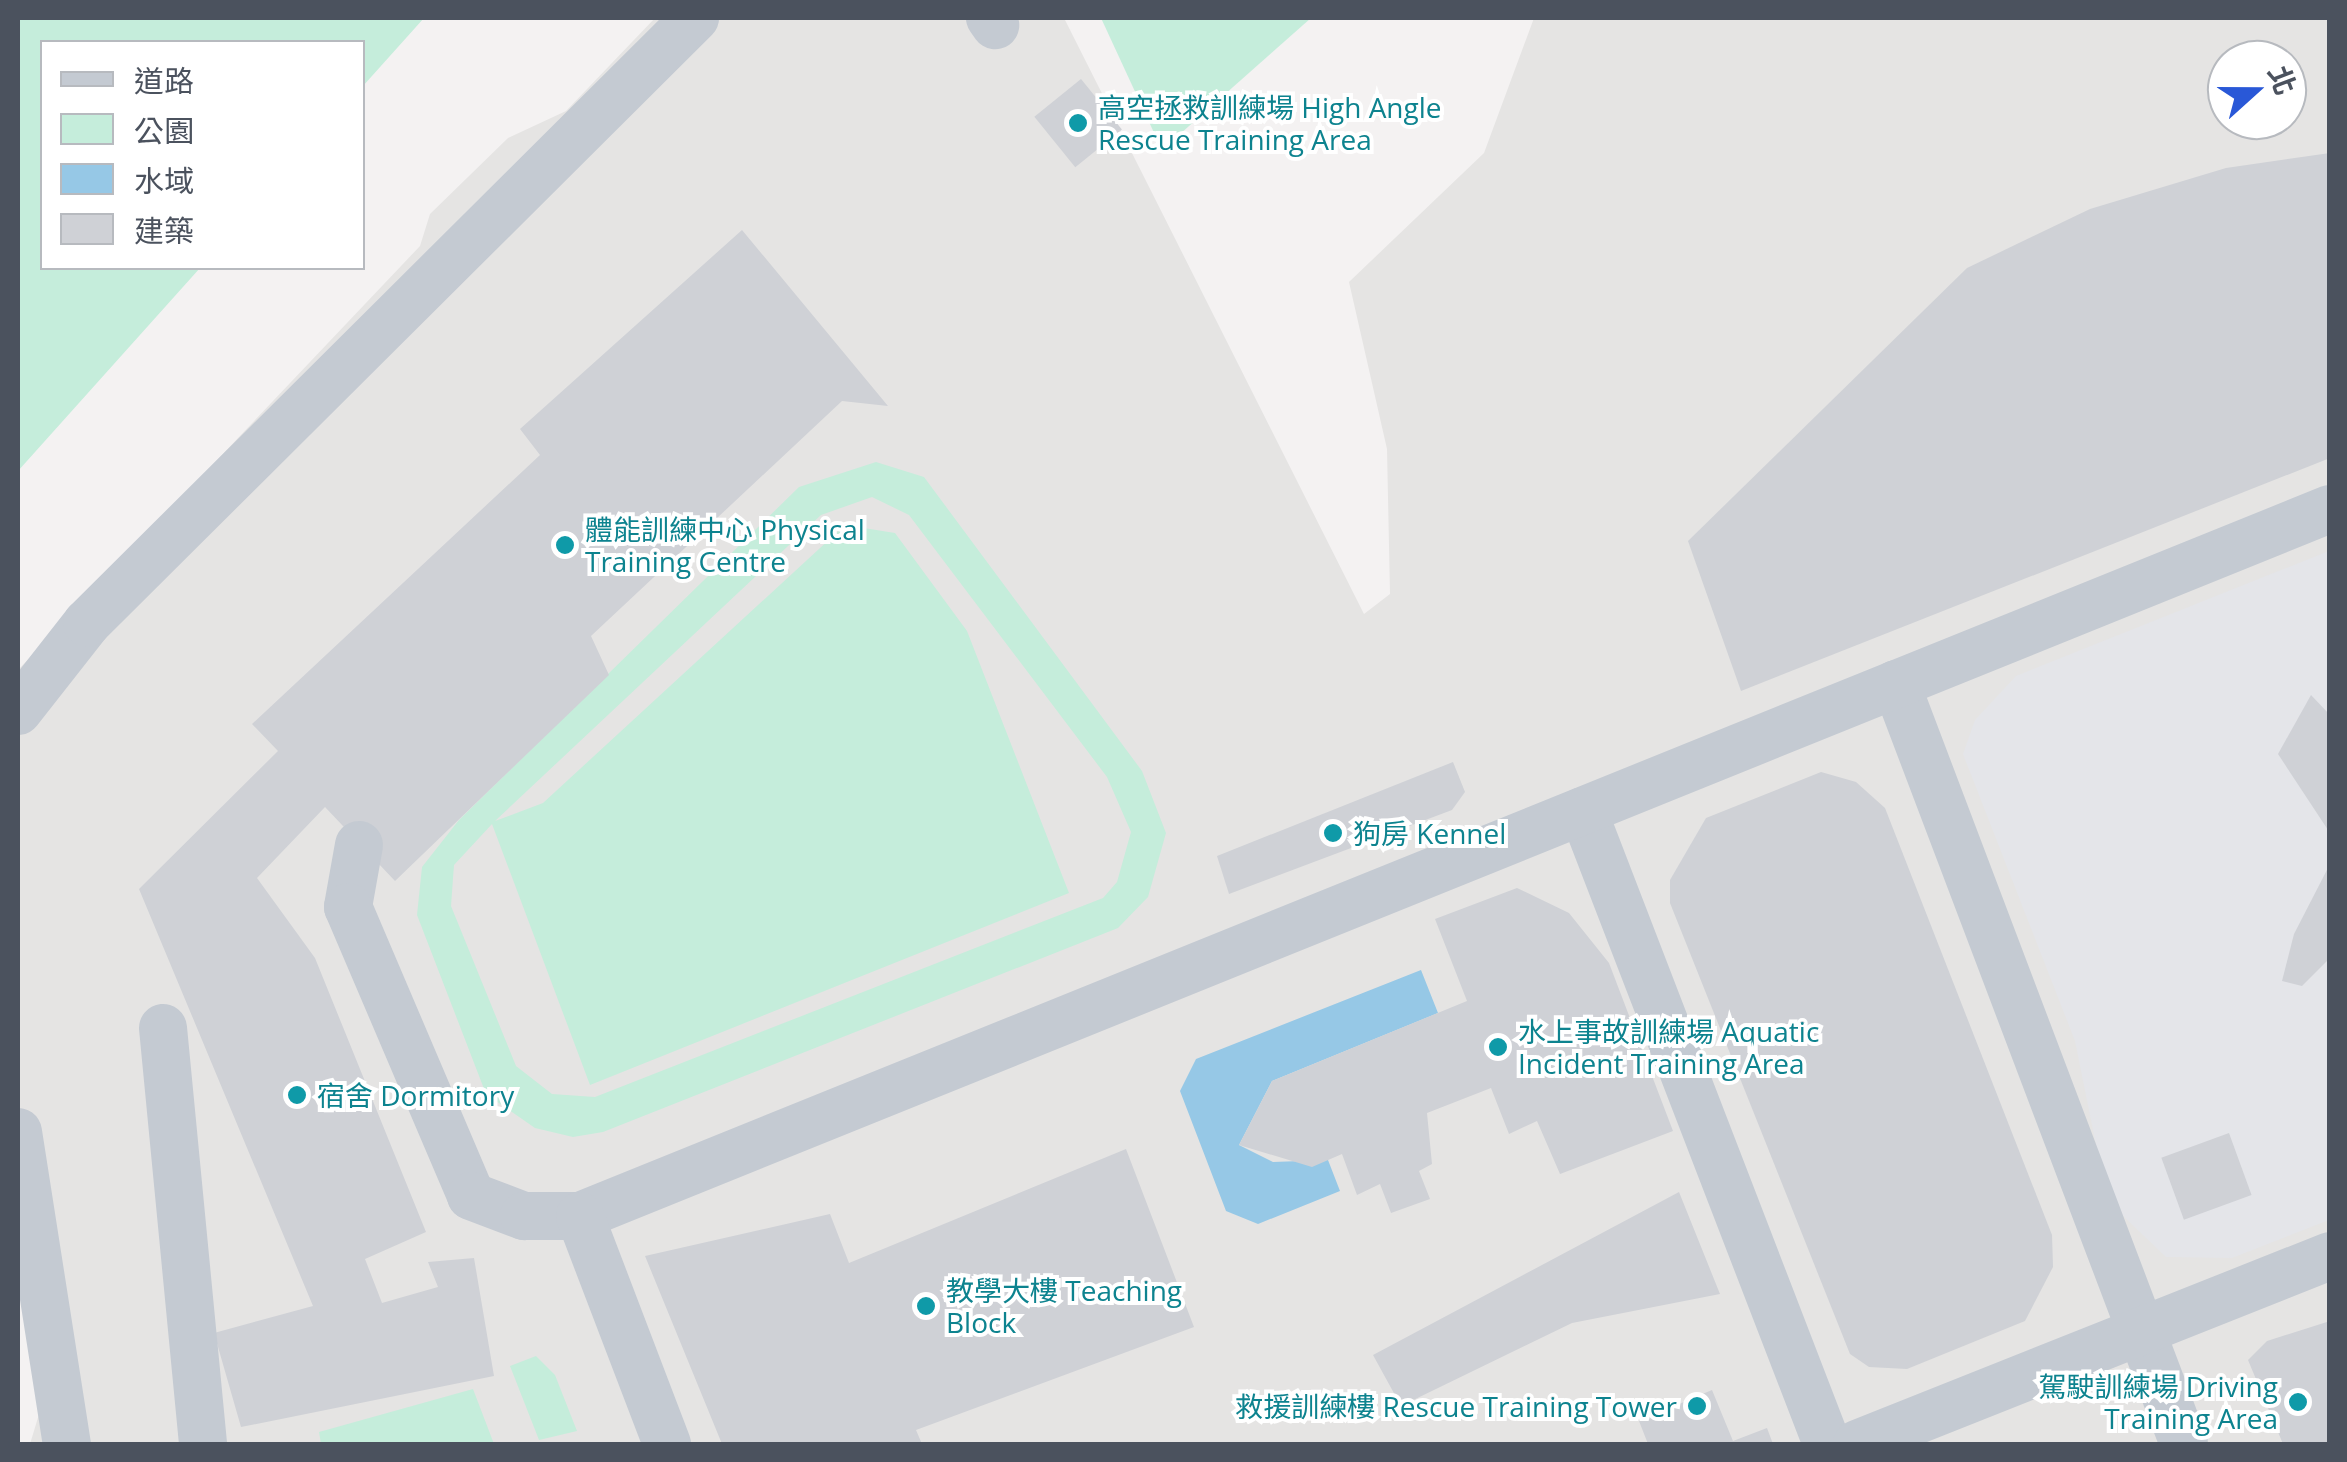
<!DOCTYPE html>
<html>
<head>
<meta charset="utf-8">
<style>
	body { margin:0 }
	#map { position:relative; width:2347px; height:1462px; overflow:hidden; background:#f4f2f2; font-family:"Open Sans","Noto Sans TC",sans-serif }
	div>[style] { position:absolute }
	.education>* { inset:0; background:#e5e4e3 }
	.airport>* { inset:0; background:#e4e5e9 }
	.green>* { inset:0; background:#c5eddb }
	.water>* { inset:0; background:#96c8e6 }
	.building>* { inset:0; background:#cfd1d6; transform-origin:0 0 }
	.minor>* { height:48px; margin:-24px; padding:0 24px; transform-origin:24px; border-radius:24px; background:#c4cad2 }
	.dots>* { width:28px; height:28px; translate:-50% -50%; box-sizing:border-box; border:5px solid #fff; border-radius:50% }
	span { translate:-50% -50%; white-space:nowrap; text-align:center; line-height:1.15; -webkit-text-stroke:8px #fff; paint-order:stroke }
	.culture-label { font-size:28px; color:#0d838f }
	.left { translate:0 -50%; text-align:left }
	.right { translate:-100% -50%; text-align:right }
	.frame { position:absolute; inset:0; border:20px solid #4b525e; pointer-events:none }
	.legend { position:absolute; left:40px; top:40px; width:325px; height:230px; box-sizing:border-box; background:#fff; border:2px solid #b7babf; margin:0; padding:12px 18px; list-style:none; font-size:30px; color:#4b525e }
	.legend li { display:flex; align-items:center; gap:20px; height:50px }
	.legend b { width:50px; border:2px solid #b7babf }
	.north { position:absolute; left:2207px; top:40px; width:100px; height:100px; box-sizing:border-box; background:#fff; border:2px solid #b7babf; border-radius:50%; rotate:69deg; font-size:28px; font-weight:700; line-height:40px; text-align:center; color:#4b525e }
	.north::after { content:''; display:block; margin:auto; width:35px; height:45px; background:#2958d7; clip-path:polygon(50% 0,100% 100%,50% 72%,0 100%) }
</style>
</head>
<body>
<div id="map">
	<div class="education">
		<i style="clip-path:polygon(evenodd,655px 18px,1064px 18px,1364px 614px,1390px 594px,1387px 449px,1349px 282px,1484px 153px,1534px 18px,2329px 18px,2329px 1444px,30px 1444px,43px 1401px,18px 1237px,18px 670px,420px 246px,430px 214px,508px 138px,566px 111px,655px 18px,2227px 60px,2287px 60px,2287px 120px,2227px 120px,2227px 60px)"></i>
	</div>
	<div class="airport">
		<i style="clip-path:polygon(2329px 551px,2329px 1220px,2232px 1258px,2166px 1257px,2120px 1213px,2098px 1155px,2075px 1041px,1963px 754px,1975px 720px,2016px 676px)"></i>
	</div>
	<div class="green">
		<i style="clip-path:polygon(18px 18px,424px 18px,363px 86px,362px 42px,42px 42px,42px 268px,200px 268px,18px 471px)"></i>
		<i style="clip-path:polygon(1101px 18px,1311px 18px,1162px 150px)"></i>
		<i style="clip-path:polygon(evenodd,876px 462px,924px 477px,1142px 771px,1166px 833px,1148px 897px,1118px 928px,603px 1132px,573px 1137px,535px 1128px,486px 1094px,417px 915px,422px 867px,459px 820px,799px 487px,876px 462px,872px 497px,909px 515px,1107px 777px,1131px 832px,1117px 882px,1103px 898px,595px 1097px,552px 1094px,516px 1066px,451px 906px,454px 865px,492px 824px,590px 1085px,1069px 893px,967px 631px,895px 533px,845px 525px,543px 803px,495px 821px,821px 515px,872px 497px)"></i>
		<i style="clip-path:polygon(536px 1356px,555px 1375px,577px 1431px,539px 1440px,510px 1366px)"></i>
		<i style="clip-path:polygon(473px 1389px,494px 1444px,321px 1444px,319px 1432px)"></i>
	</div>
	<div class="water">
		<i style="clip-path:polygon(1421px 970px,1438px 1013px,1272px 1081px,1239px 1145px,1273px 1162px,1328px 1160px,1340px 1191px,1258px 1224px,1226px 1211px,1180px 1091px,1196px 1059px)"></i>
	</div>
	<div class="building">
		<i style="left:1081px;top:79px;width:65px;height:60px;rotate:51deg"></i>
		<i style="clip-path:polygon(2330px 153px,2330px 458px,1741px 691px,1688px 541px,1967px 268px,2090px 209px,2226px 168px)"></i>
		<i style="clip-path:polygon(742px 230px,888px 406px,842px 401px,591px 636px,609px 675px,395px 881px,325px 807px,257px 878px,315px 958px,426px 1232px,365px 1259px,382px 1303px,438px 1287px,428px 1262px,474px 1258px,494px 1376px,241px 1427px,214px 1333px,313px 1306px,139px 889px,278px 751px,252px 724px,540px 455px,520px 429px)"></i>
		<i style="clip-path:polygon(2311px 695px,2330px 715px,2330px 833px,2278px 754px)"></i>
		<i style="clip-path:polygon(1453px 762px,1465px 792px,1452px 810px,1229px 894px,1217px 856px)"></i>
		<i style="clip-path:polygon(1821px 772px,1856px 782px,1885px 808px,2052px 1235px,2053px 1267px,2025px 1321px,1907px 1369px,1869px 1367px,1850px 1354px,1670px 903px,1670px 880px,1706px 818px)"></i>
		<i style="clip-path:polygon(2330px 864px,2330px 958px,2302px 986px,2282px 981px,2294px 934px)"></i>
		<i style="clip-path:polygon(1517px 888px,1569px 913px,1609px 963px,1673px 1131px,1560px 1174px,1537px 1121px,1509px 1134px,1491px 1088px,1427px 1113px,1432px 1164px,1419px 1171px,1430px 1199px,1391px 1213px,1380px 1184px,1357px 1195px,1342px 1154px,1312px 1167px,1239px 1145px,1272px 1081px,1467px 1001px,1435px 919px)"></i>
		<i style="left:2229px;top:1133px;width:66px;height:72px;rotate:70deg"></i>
		<i style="clip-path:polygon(1126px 1149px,1194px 1327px,916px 1430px,922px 1444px,722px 1444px,645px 1256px,830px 1214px,849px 1263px)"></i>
		<i style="clip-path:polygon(1679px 1192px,1720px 1294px,1572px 1323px,1401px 1406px,1373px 1355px)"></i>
		<i style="clip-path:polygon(2330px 1321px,2330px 1444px,2283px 1444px,2248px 1360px,2267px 1341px)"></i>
		<i style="clip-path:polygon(1712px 1390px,1733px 1441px,1767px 1428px,1773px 1444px,1648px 1444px,1639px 1421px)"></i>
	</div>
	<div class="minor">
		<i style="left:990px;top:18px;width:9px;rotate:54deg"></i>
		<i style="left:1896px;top:684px;width:813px;rotate:69.25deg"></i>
		<i style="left:18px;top:711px;width:112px;rotate:-51.9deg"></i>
		<i style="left:87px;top:623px;width:858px;rotate:-44.86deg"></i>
		<i style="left:1583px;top:811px;width:678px;rotate:68.92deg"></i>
		<i style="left:359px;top:845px;width:63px;rotate:100.1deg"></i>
		<i style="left:348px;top:907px;width:314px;rotate:66.9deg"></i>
		<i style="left:471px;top:1196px;width:57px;rotate:20.7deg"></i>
		<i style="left:524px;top:1216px;width:56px"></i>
		<i style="left:580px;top:1216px;width:1887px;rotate:-22deg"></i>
		<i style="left:163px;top:1028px;width:418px;rotate:84.5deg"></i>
		<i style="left:18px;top:1132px;width:316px;rotate:81.1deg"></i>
		<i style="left:580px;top:1216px;width:244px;rotate:69.1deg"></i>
		<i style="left:1857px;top:1444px;width:509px;rotate:-21.68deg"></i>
	</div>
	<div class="dots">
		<i style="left:1078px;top:123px;background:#0f9aa8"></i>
		<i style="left:565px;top:545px;background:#0f9aa8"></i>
		<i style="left:1333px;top:833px;background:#0f9aa8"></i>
		<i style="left:1498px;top:1047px;background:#0f9aa8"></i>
		<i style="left:297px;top:1095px;background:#0f9aa8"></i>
		<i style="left:926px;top:1306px;background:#0f9aa8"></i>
		<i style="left:2298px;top:1402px;background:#0f9aa8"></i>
		<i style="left:1697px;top:1406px;background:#0f9aa8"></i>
	</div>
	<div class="culture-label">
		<span class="left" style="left:1098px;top:123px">高空拯救訓練場 High Angle<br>Rescue Training Area</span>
		<span class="left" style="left:585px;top:545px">體能訓練中心 Physical<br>Training Centre</span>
		<span class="left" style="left:1353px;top:833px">狗房 Kennel</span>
		<span class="left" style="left:1518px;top:1047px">水上事故訓練場 Aquatic<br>Incident Training Area</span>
		<span class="left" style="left:317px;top:1095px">宿舍 Dormitory</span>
		<span class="left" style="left:946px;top:1306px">教學大樓 Teaching<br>Block</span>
		<span class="right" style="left:2278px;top:1402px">駕駛訓練場 Driving<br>Training Area</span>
		<span class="right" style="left:1677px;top:1406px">救援訓練樓 Rescue Training Tower</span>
	</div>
	<div class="frame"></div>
	<ul class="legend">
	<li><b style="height:12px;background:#c4cad2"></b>道路</li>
	<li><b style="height:28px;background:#c5eddb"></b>公園</li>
	<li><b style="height:28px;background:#96c8e6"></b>水域</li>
	<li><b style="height:28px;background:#cfd1d6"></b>建築</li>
	</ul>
	<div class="north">北</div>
</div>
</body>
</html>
